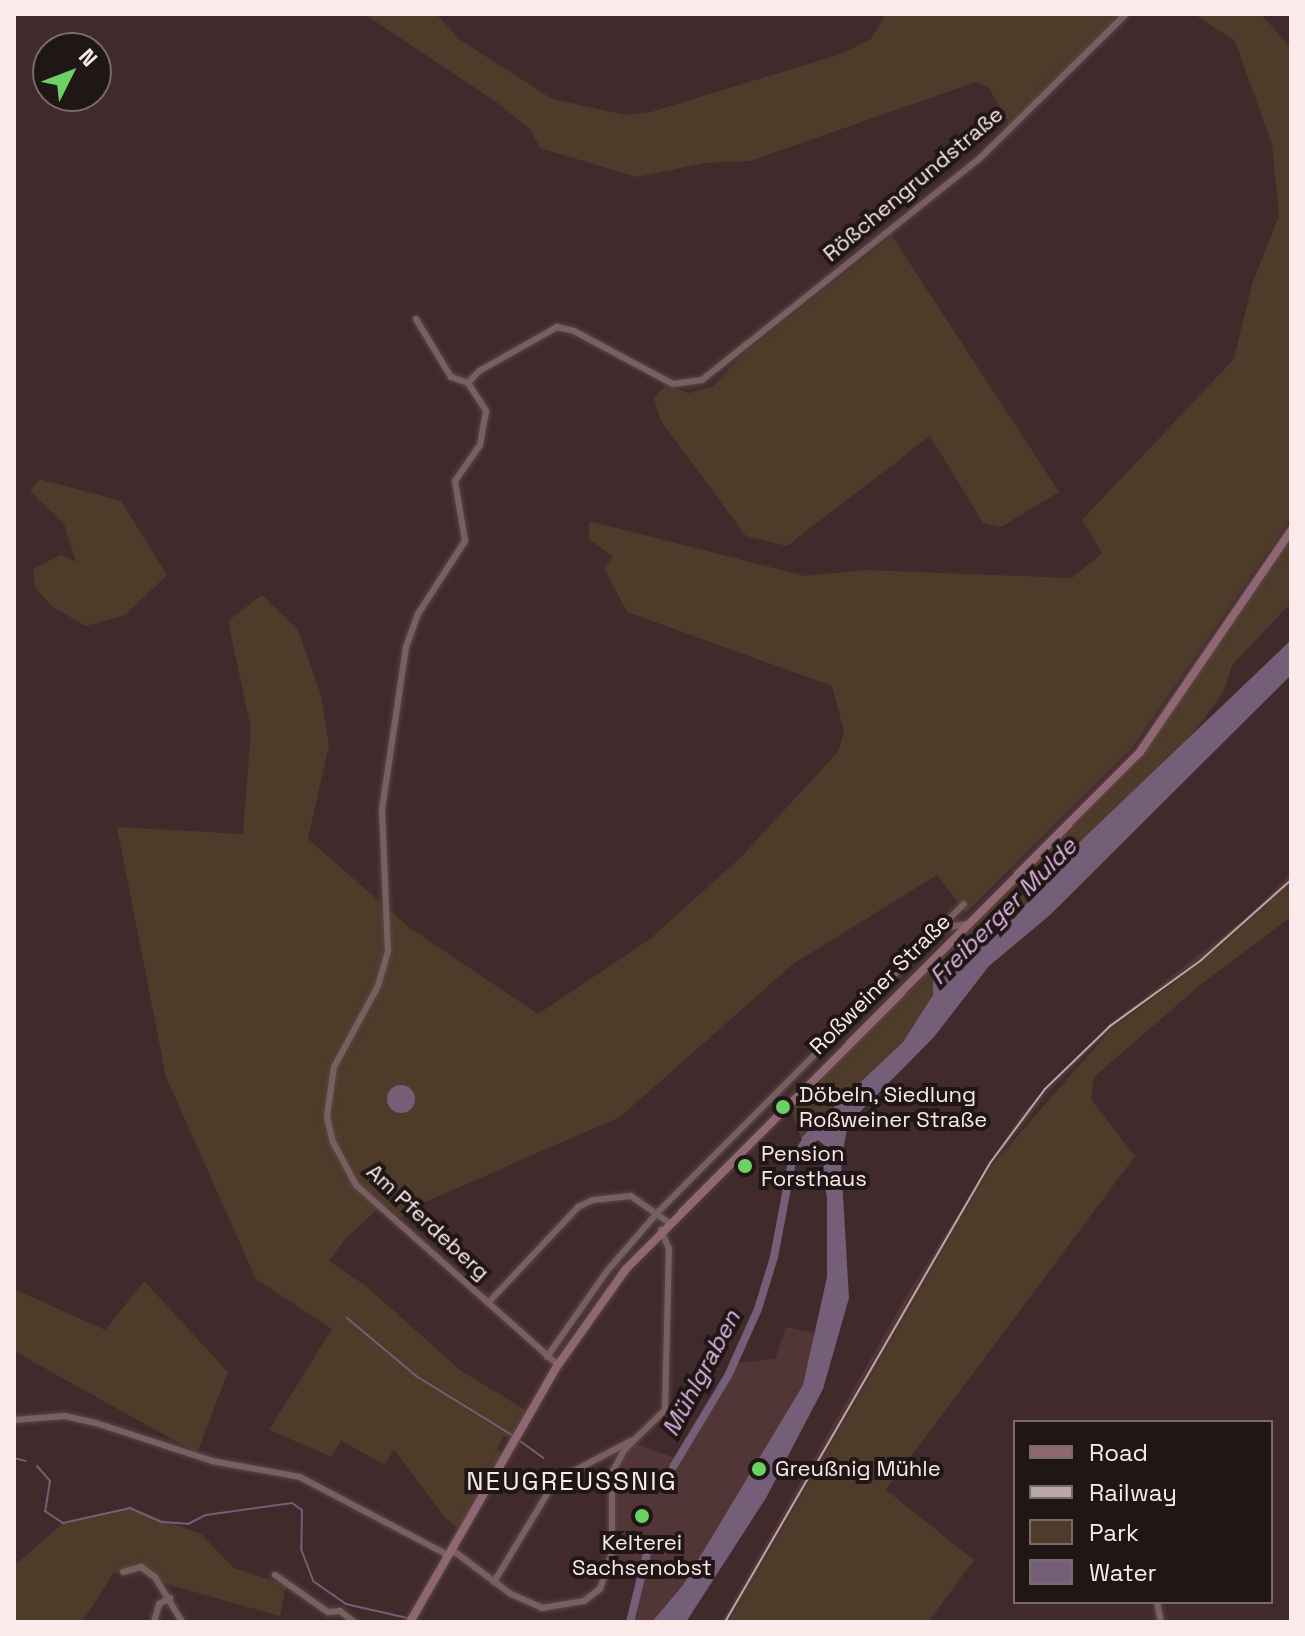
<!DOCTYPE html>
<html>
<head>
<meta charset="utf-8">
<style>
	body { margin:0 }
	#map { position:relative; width:1305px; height:1636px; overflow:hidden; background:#412a2c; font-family:"Space Grotesk",sans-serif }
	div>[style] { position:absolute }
	.built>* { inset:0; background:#523536 }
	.green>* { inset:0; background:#4e3b29 }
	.water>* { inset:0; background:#755e77 }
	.round { border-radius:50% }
	.stream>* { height:2px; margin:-1px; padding:0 1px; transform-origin:1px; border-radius:1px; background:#755e77 }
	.canal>* { height:8px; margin:-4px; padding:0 4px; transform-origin:4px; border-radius:4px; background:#755e77 }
	.roads { filter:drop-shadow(0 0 2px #5a4647) drop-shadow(0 0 2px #5a4647) }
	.minor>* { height:6px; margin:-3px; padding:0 3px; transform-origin:3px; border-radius:3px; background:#795f60 }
	.secondary>* { height:8px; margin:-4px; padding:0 4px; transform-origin:4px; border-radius:4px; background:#8e6772 }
	.rail>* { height:2px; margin:-1px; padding:0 1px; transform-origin:1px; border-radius:1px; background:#baa8a8 }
	.dots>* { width:22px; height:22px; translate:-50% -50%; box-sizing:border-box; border:4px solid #201616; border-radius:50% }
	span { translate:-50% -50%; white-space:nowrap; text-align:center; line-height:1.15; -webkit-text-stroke:8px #201616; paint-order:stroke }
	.street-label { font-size:22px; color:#faeaea }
	.poi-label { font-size:22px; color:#faeaea }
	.left { translate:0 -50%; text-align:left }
	.water-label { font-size:24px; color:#deb4e2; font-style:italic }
	.quarter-label { font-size:26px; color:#faeaea; letter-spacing:2px }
	.frame { position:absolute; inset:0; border:16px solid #faeaea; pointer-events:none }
	.legend { position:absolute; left:1013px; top:1420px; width:260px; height:184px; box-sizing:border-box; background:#201616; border:2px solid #776b6b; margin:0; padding:10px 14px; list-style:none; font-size:24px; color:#faeaea }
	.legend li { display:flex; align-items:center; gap:16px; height:40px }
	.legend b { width:40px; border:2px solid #776b6b }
	.north { position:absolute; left:32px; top:32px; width:80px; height:80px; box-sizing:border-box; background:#201616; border:2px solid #776b6b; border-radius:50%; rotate:48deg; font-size:22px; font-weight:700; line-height:32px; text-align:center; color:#faeaea }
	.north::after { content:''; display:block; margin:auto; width:28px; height:36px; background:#6ad363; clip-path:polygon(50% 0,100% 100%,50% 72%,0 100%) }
</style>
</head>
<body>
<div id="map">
	<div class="built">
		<i style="clip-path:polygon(1291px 874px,1291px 884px,1280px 897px,1111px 1029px,1048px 1092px,992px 1165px,729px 1622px,721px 1622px,907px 1295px,1020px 1116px,1109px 1025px,1246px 918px)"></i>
		<i style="clip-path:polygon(786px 1327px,817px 1333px,803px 1385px,683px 1585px,652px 1622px,632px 1622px,643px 1581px,610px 1574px,615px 1551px,615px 1474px,634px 1443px,680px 1460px,737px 1363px,775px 1359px)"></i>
	</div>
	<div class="green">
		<i style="clip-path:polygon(364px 14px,436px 14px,459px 39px,552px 99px,625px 115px,651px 112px,841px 54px,871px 39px,886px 14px,1124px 14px,1010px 125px,989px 88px,976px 82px,750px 161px,705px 163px,637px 177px,540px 148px,530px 129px,495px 101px)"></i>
		<i style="clip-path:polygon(1194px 14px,1261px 14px,1291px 48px,1291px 518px,1133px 747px,966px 913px,937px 875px,793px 964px,620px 1117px,425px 1202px,400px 1218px,387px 1206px,380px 1207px,345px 1239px,329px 1261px,366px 1286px,460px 1370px,527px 1411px,511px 1438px,504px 1436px,497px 1450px,502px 1454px,459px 1528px,446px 1519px,394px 1450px,384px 1465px,341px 1440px,332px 1457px,269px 1430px,332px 1329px,256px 1279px,166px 1077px,117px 827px,243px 834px,251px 729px,228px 621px,262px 595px,298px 630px,321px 695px,329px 745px,308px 839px,410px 928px,538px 1014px,650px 939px,739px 859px,838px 752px,844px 732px,832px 686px,627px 612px,604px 568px,613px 557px,589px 539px,589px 521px,805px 576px,865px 570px,1072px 578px,1102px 553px,1082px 520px,1234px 359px,1252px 284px,1279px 216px,1272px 144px,1235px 41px)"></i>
		<i style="clip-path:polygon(892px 236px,1059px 492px,1001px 527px,983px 523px,930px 436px,787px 546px,746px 536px,661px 421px,654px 398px,665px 386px,689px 393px,713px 386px,744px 353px)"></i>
		<i style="clip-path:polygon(39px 479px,121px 501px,167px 575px,125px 615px,86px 626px,51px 606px,35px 587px,33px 569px,61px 555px,76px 562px,64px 524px,30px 491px)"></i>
		<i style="clip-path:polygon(1291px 536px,1291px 603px,1232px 665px,1224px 691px,1183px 747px,1065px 856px,1015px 918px,955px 953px,933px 981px,933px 995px,903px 1042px,801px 1138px,789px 1105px,1142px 754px)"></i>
		<i style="clip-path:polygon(1291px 884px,1291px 917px,1199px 986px,1094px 1077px,1091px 1100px,1135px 1156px,886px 1490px,974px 1560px,928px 1622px,729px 1622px,992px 1165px,1111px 1029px,1201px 962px)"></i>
		<i style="clip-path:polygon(144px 1281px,228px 1372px,197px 1453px,14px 1351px,14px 1289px,105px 1330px)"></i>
		<i style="clip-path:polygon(130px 1508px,201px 1534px,234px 1568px,286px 1585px,280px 1616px,163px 1583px,141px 1564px,113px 1574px,82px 1622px,14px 1622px,14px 1566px,63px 1523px)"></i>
	</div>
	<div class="water">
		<i style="clip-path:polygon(1291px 640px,1291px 675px,1050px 915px,989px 966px,934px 1037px,848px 1124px,841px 1161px,849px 1298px,823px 1389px,766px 1498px,686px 1622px,652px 1622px,683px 1585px,803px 1385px,827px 1277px,827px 1196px,821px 1173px,830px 1150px,818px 1140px,809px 1147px,801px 1138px,903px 1042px,933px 995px,933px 981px,955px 953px,1015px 918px,1064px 857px)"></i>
		<i class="round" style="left:387px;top:1085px;width:28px;height:28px"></i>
	</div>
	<div class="stream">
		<i style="left:347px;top:1318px;width:90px;rotate:40deg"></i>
		<i style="left:416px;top:1376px;width:113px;rotate:31.6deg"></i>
		<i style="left:520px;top:1441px;width:29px;rotate:36deg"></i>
		<i style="left:14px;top:1458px;width:12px;rotate:14deg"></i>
		<i style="left:37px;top:1466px;width:20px;rotate:49deg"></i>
		<i style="left:50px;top:1481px;width:30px;rotate:99deg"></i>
		<i style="left:45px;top:1511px;width:22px;rotate:34deg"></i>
		<i style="left:63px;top:1523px;width:69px;rotate:-12.6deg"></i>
		<i style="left:130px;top:1508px;width:35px;rotate:24deg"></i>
		<i style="left:162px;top:1522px;width:26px;rotate:4deg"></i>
		<i style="left:188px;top:1524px;width:20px;rotate:-27deg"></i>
		<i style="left:206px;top:1515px;width:87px;rotate:-7.9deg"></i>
		<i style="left:292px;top:1503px;width:12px;rotate:35deg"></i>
		<i style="left:302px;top:1510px;width:39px;rotate:91deg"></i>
		<i style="left:301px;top:1549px;width:34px;rotate:69deg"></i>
		<i style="left:313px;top:1581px;width:40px;rotate:34.9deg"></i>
		<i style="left:346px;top:1604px;width:63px;rotate:12.9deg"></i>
	</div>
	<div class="canal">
		<i style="left:673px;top:1467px;width:106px;rotate:-58.9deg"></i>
		<i style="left:728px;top:1376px;width:73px;rotate:-65.9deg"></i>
		<i style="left:758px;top:1309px;width:54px;rotate:-72.9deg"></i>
		<i style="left:774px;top:1257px;width:97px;rotate:-79.3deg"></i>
		<i style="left:792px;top:1162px;width:31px;rotate:-57deg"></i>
		<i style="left:630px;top:1622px;width:83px;rotate:-76.1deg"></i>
	</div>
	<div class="roads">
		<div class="minor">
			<i style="left:416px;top:319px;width:68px;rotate:58.9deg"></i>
			<i style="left:451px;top:377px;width:18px;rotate:19deg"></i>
			<i style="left:468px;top:383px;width:33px;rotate:57deg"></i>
			<i style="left:486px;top:411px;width:35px;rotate:100deg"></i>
			<i style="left:480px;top:445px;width:44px;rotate:124.8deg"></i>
			<i style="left:455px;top:481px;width:61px;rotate:80.5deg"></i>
			<i style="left:465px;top:541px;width:87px;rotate:122.8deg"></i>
			<i style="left:418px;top:614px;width:35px;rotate:110deg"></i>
			<i style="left:406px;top:647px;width:165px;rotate:98.4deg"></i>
			<i style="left:382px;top:810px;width:141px;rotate:87.6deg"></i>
			<i style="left:388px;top:951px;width:36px;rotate:106deg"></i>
			<i style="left:378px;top:986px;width:92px;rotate:118.5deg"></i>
			<i style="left:334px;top:1067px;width:50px;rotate:98deg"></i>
			<i style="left:327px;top:1117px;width:26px;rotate:77deg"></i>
			<i style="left:333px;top:1142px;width:49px;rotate:61.9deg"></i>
			<i style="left:356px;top:1185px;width:271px;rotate:41.7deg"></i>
			<i style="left:468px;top:383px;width:16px;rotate:-47deg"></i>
			<i style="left:479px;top:371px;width:90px;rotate:-29.4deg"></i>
			<i style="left:557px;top:327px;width:17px;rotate:13deg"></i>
			<i style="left:574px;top:331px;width:112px;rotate:28.2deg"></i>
			<i style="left:673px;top:384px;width:29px;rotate:-8deg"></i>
			<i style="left:702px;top:380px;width:354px;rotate:-38.6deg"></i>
			<i style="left:979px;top:159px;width:206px;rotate:-44.6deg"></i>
			<i style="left:942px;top:926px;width:31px;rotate:-45deg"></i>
			<i style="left:488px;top:1303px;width:132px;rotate:-46.8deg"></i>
			<i style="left:578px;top:1207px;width:17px;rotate:-25deg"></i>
			<i style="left:593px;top:1200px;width:38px;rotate:-6deg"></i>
			<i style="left:631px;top:1196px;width:45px;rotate:35.1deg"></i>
			<i style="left:547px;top:1357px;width:105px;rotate:-55.1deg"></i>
			<i style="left:607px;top:1271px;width:77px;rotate:-49.2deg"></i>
			<i style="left:657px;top:1213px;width:401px;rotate:-45.1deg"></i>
			<i style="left:940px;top:929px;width:26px;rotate:-11deg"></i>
			<i style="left:14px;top:1420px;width:51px;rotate:-4.5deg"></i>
			<i style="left:65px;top:1416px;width:32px;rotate:13deg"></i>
			<i style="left:96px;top:1423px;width:122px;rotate:18.1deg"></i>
			<i style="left:212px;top:1461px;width:89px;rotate:10.3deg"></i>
			<i style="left:300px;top:1477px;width:167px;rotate:27.8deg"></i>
			<i style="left:451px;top:1549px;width:75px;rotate:36.9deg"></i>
			<i style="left:511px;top:1594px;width:34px;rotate:24deg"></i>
			<i style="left:542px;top:1608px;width:43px;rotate:-9.5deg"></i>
			<i style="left:584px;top:1601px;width:20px;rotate:-37deg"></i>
			<i style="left:600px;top:1589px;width:40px;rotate:-72deg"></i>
			<i style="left:612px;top:1551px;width:78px;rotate:-90deg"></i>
			<i style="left:612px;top:1473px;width:27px;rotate:-62deg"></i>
			<i style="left:625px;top:1449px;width:56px;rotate:-44.3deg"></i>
			<i style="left:665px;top:1410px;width:161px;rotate:-88.6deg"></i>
			<i style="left:669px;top:1249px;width:21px;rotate:-113deg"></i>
			<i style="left:123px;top:1572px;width:19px;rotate:-16deg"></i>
			<i style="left:141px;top:1567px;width:17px;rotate:36deg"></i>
			<i style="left:155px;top:1577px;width:52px;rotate:59deg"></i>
			<i style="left:275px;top:1575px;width:65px;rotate:34.9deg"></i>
			<i style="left:494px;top:1582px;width:118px;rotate:-58.9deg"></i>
			<i style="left:555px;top:1481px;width:86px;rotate:-27.8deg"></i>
			<i style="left:1157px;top:1602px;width:20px;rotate:79deg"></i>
			<i style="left:328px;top:1612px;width:12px;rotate:-5deg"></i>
			<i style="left:340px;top:1611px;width:18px;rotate:38deg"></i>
			<i style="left:154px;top:1622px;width:19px;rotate:-74deg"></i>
			<i style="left:159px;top:1604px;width:13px;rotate:-29deg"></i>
		</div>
		<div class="secondary">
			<i style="left:410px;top:1622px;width:297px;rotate:-60.1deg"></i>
			<i style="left:558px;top:1365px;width:118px;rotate:-54.7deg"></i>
			<i style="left:626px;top:1269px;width:729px;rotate:-45.17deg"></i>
			<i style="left:1140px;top:752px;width:268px;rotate:-55.7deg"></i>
		</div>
	</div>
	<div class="rail">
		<i style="left:725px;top:1622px;width:530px;rotate:-60deg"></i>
		<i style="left:990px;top:1163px;width:92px;rotate:-53.4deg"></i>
		<i style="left:1045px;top:1089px;width:91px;rotate:-44.1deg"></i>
		<i style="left:1110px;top:1026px;width:111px;rotate:-35.8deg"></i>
		<i style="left:1200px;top:961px;width:122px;rotate:-41.7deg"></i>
	</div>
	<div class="dots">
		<i style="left:783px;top:1107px;background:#6ad363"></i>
		<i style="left:745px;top:1166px;background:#6ad363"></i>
		<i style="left:759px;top:1469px;background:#6ad363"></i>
		<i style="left:642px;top:1516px;background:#6ad363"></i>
	</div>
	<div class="street-label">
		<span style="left:913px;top:184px;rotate:-40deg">Rößchengrundstraße</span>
		<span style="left:880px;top:984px;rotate:-45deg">Roßweiner Straße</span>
		<span style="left:428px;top:1222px;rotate:43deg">Am Pferdeberg</span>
	</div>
	<div class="poi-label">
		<span class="left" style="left:799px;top:1107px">Döbeln, Siedlung<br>Roßweiner Straße</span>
		<span class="left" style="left:761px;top:1166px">Pension<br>Forsthaus</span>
		<span class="left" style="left:775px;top:1469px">Greußnig Mühle</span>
		<span style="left:642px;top:1555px">Kelterei<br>Sachsenobst</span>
	</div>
	<div class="water-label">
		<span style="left:1003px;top:911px;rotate:-45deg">Freiberger Mulde</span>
		<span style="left:701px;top:1373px;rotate:-62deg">Mühlgraben</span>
	</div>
	<div class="quarter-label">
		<span style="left:572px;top:1482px">NEUGREUSSNIG</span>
	</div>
	<div class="frame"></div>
	<ul class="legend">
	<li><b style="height:10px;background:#8e6772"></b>Road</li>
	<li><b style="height:10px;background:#baa8a8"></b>Railway</li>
	<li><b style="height:22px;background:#4e3b29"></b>Park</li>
	<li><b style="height:22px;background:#755e77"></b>Water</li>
	</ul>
	<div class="north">N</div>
</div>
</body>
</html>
